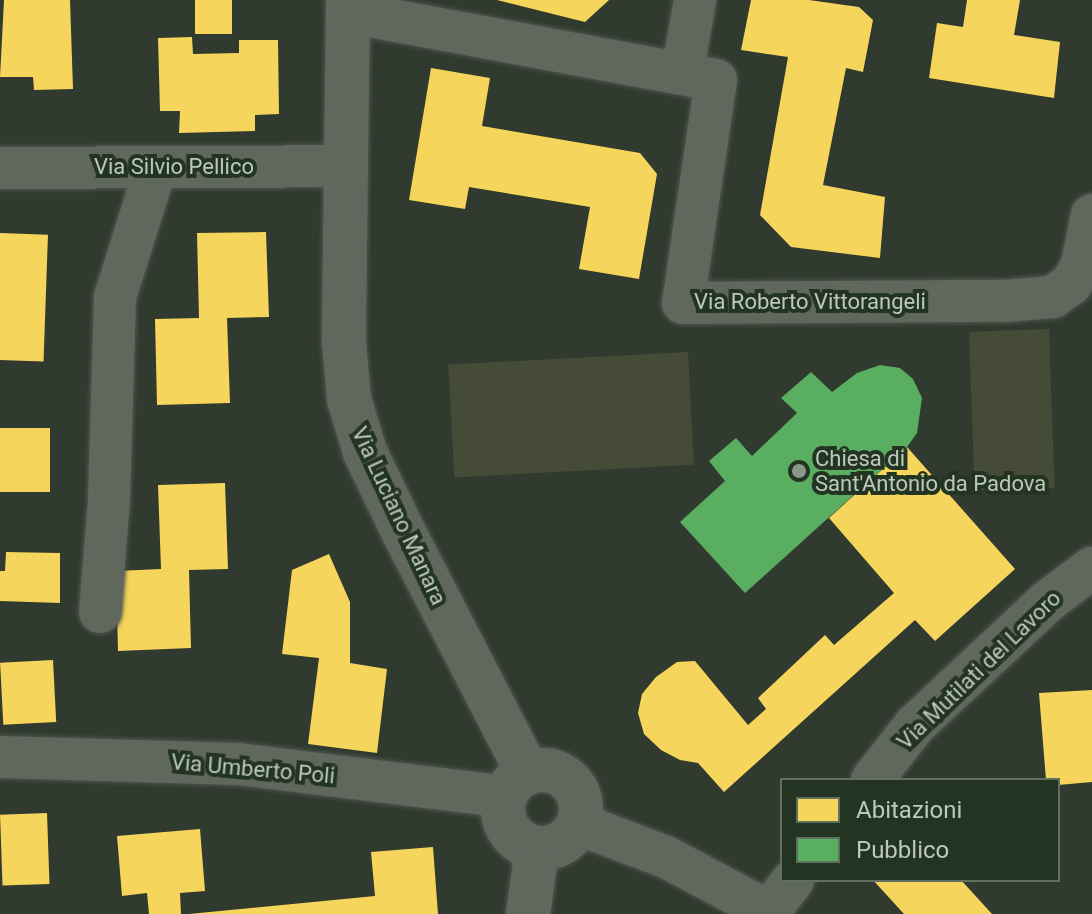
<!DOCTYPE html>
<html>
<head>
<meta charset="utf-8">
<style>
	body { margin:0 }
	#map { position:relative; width:1092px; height:914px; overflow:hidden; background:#303a2e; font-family:Roboto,sans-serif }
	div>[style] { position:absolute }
	.green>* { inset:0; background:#464b38; transform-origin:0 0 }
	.homes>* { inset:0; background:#f6d55c; transform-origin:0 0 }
	.public>* { inset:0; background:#5aae61 }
	.roads { filter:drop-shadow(0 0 2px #4e564d) drop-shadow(0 0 2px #4e564d) }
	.minor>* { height:42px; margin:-21px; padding:0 21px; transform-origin:21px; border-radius:21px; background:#60685e }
	.tertiary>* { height:44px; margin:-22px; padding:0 22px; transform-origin:22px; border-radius:22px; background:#60685e }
	.tertiary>.ring { margin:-22px; padding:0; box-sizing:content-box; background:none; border:44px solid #60685e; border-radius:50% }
	.dots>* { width:22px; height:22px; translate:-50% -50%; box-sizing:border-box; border:4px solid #243422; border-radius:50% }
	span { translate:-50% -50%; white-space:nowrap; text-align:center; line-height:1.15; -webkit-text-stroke:8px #243422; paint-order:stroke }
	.street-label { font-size:22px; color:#bbc9ba }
	.poi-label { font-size:22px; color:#bbc9ba }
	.left { translate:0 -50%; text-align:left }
	.legend { position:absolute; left:780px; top:778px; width:280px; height:104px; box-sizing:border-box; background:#243422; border:2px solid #60705f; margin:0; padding:10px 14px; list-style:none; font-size:24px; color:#bbc9ba }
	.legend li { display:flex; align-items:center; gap:16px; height:40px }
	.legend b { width:40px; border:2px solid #60705f }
</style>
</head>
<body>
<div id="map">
	<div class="green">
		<i style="left:1049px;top:329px;width:159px;height:80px;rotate:88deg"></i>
		<i style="left:688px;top:352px;width:113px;height:240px;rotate:87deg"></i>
	</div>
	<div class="homes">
		<i style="clip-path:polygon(4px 0,70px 0,73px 89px,34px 90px,33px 77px,0 77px)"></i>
		<i style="left:195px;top:0;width:37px;height:34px"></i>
		<i style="clip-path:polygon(497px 0,609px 0,585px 22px)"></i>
		<i style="clip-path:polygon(751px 0,809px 0,859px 7px,873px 20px,863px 72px,846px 68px,823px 185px,885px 197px,880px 258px,791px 247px,760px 215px,788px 57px,741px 50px)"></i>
		<i style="clip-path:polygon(967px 0,1020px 0,1014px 35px,1060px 42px,1054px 98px,929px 78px,937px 23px,963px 27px)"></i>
		<i style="clip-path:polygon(192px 37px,193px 54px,239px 53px,239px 40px,278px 40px,279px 114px,255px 115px,255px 131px,179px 133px,180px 111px,160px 111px,158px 38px)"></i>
		<i style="clip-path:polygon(431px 68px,490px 78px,482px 126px,640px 153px,657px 174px,639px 279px,579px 269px,590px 207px,469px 187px,465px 209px,409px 200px)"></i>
		<i style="clip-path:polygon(266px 232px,269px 317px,227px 318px,230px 403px,157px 405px,155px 319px,199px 318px,197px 233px)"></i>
		<i style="left:0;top:233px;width:48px;height:127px;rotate:2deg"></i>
		<i style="left:0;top:428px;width:50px;height:64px"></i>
		<i style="clip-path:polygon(907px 447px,1015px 569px,935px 641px,915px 620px,724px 792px,698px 763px,680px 760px,661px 750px,644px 734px,638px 713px,642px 694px,656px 677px,677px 662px,695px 661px,748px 725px,766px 709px,758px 698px,825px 635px,834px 645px,894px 593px,829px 518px)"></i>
		<i style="clip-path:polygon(225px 483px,228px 569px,189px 570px,191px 648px,118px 651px,116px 571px,161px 569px,158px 485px)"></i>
		<i style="clip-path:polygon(6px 552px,60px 553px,60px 603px,0 601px,0 571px,5px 571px)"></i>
		<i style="clip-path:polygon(329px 554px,350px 602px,350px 663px,387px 669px,377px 753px,308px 744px,319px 658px,282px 654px,292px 570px)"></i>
		<i style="left:53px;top:660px;width:62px;height:53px;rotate:87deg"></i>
		<i style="clip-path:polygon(1092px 690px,1092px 782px,1058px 785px,1058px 780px,1046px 780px,1039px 693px)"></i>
		<i style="left:47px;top:813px;width:71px;height:47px;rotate:88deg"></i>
		<i style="clip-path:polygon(200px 829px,205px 891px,180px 893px,181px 914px,149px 914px,147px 893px,122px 896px,117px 836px)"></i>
		<i style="clip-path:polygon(433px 847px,438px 914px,189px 914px,375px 896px,371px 852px)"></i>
		<i style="clip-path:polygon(873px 880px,961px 880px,992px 914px,904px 914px)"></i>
	</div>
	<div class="public">
		<i style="clip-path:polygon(880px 365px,900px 368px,913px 379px,922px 398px,917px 433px,907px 447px,745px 593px,680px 522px,725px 481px,709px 461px,736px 438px,752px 456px,797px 413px,781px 398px,811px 372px,832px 392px,857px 373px)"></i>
	</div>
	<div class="roads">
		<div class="minor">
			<i style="left:348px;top:12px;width:374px;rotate:10.5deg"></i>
			<i style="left:716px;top:80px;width:225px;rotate:98.4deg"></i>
			<i style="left:683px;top:303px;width:322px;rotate:-0.4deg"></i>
			<i style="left:1005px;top:301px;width:48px;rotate:-4.8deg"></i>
			<i style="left:1053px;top:297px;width:22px;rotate:-36deg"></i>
			<i style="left:1071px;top:284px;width:22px;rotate:-60deg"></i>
			<i style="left:1082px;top:265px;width:51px;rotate:-78.7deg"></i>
			<i style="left:682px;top:74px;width:75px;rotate:-80deg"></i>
			<i style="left:0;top:168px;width:347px;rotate:-0.3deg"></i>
			<i style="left:100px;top:612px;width:113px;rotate:-85.4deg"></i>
			<i style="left:109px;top:499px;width:202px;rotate:-88.3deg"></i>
			<i style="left:115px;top:297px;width:136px;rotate:-72.5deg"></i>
			<i style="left:0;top:757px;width:238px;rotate:1.7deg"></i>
			<i style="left:238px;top:764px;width:269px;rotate:7deg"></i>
			<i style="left:872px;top:780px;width:70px;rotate:-52deg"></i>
			<i style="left:915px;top:725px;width:183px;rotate:-43deg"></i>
			<i style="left:1049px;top:600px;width:54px;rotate:-36.7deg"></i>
			<i style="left:579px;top:824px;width:93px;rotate:20.8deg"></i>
			<i style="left:666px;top:857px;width:121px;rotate:28deg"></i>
			<i style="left:769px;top:911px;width:39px;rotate:-52deg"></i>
		</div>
		<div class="tertiary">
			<i style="left:348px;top:0;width:342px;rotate:90.7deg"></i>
			<i style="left:344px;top:342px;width:57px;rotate:85deg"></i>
			<i style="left:349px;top:399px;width:55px;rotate:73.2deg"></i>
			<i style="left:365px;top:452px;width:92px;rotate:64.3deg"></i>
			<i style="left:405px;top:535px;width:268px;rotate:62.7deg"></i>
			<i class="ring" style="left:503px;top:770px;width:34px;height:34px"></i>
			<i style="left:528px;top:914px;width:66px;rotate:-82.1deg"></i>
		</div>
	</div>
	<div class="dots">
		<i style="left:799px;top:471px;background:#8a9789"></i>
	</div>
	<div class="street-label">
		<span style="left:174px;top:167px">Via Silvio Pellico</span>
		<span style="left:810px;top:302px">Via Roberto Vittorangeli</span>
		<span style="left:399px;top:516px;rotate:65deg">Via Luciano Manara</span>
		<span style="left:979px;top:670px;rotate:-44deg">Via Mutilati del Lavoro</span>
		<span style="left:253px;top:769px;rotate:5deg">Via Umberto Poli</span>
	</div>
	<div class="poi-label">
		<span class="left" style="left:815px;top:471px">Chiesa di<br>Sant'Antonio da Padova</span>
	</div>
	<ul class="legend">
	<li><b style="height:22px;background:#f6d55c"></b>Abitazioni</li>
	<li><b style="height:22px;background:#5aae61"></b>Pubblico</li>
	</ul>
</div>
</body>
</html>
